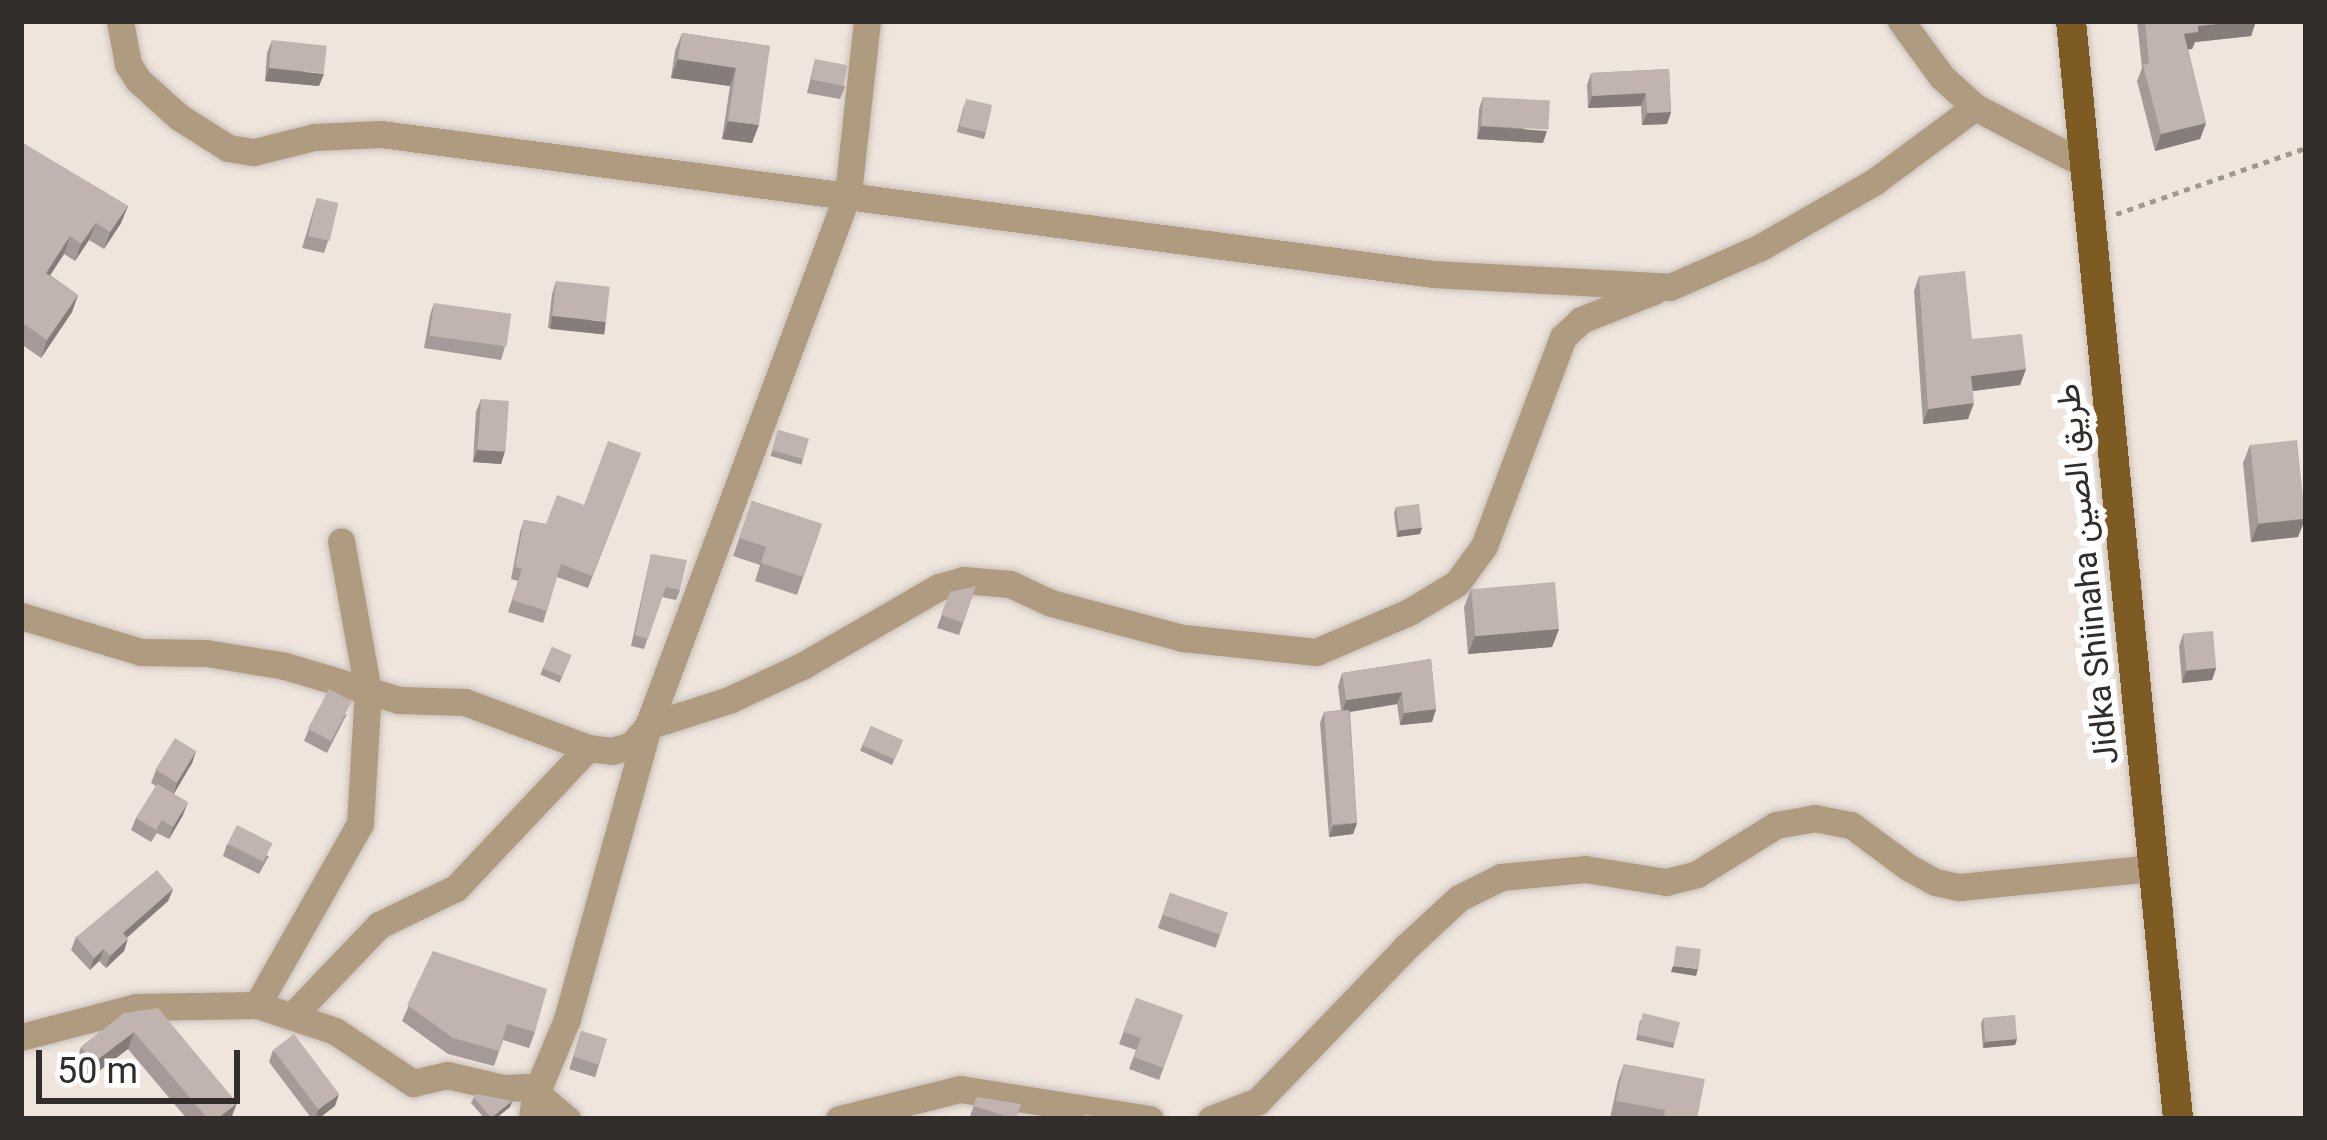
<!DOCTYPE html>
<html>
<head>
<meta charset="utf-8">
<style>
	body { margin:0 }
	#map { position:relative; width:2327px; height:1140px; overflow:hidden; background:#efe5dd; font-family:Roboto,Vazirmatn,sans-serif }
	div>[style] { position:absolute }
	.path>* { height:4.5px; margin-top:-2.25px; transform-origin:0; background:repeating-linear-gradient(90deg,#9f9791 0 6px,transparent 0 12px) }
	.roads { filter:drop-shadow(0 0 3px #c9c0b9) drop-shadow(0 0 3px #c9c0b9) }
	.street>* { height:27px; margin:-13.5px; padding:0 13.5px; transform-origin:13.5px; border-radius:13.5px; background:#af9b7f }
	.primary>* { height:30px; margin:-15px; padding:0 15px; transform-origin:15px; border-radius:15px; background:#7e5b22 }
	.wall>* { inset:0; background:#a59a97; transform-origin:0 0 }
	.shaded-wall>* { inset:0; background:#867d7b; transform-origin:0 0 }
	.building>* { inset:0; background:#c0b3b0; transform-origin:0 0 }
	span { translate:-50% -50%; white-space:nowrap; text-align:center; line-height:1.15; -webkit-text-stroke:12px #fff; paint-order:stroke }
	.street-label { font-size:33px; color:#312d2a }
	.frame { position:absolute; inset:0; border:24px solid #312d2a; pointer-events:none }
	.scale { position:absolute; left:36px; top:1050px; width:204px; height:54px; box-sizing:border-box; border:6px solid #312d2a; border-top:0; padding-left:15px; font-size:36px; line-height:42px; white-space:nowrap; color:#312d2a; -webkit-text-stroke:9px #fff; paint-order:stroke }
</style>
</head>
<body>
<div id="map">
	<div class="path">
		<i style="left:2116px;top:214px;width:201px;rotate:-19.2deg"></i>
	</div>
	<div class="roads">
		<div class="street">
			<i style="left:120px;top:21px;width:44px;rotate:79.5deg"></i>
			<i style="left:128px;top:64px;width:19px;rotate:58deg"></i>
			<i style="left:138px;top:80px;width:55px;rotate:42.1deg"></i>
			<i style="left:179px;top:117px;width:58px;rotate:32.3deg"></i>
			<i style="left:228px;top:148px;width:26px;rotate:9deg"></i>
			<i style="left:254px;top:152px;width:62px;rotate:-14deg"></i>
			<i style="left:314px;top:137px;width:67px;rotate:-2.6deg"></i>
			<i style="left:381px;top:134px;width:1061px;rotate:7.58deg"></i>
			<i style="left:1433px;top:274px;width:237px;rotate:3.1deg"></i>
			<i style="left:1670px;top:287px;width:97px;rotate:-23.7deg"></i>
			<i style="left:1759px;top:248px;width:133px;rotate:-29.9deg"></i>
			<i style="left:1874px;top:182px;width:126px;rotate:-36.6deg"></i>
			<i style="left:1901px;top:21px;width:69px;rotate:53.8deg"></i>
			<i style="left:1942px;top:77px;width:45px;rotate:42.3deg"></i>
			<i style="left:1975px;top:107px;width:123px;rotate:27.6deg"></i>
			<i style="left:21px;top:616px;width:125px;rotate:16.7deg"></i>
			<i style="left:141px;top:652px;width:65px;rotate:0.9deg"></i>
			<i style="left:206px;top:653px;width:80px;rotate:9.3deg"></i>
			<i style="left:285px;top:666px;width:119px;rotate:16.6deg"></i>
			<i style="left:399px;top:700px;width:66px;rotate:1.7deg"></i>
			<i style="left:465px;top:702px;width:131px;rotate:20.5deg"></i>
			<i style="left:588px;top:748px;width:24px;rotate:7deg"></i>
			<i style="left:612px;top:751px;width:21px;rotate:-17deg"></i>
			<i style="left:632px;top:745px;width:25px;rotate:-50deg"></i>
			<i style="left:648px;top:726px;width:85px;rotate:-17.8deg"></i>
			<i style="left:729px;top:700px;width:81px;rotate:-25deg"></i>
			<i style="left:802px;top:666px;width:158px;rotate:-30deg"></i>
			<i style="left:939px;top:587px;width:25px;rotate:-16deg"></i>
			<i style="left:963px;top:580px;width:47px;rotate:4.9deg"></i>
			<i style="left:1010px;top:584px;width:45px;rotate:24.9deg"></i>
			<i style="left:1051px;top:603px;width:137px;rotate:14.9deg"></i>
			<i style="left:1183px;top:638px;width:134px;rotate:6deg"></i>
			<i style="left:1316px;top:652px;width:101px;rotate:-23.3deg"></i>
			<i style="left:1409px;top:612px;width:56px;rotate:-31.1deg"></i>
			<i style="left:1457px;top:583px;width:46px;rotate:-53.9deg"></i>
			<i style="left:1484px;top:546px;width:223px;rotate:-69.3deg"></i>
			<i style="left:1563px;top:337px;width:25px;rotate:-43deg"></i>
			<i style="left:1581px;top:320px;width:79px;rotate:-21.7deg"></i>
			<i style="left:257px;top:1005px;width:208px;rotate:-60.4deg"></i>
			<i style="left:360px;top:824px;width:133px;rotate:-86.6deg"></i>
			<i style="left:368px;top:691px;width:152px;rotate:-100.2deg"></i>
			<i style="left:294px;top:1014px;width:123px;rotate:-46.3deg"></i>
			<i style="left:379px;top:925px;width:85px;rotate:-25.7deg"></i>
			<i style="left:456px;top:888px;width:192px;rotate:-46.7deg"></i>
			<i style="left:21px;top:1037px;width:119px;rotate:-14.6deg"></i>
			<i style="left:136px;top:1007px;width:121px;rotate:-0.9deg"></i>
			<i style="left:257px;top:1005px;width:82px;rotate:18.4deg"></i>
			<i style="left:335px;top:1031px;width:94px;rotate:33.7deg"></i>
			<i style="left:413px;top:1083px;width:35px;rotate:-13deg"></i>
			<i style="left:447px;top:1075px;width:57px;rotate:13.1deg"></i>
			<i style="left:503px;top:1088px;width:26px;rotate:-2deg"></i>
			<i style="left:529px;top:1087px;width:50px;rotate:40.1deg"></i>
			<i style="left:532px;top:1119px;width:23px;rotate:-83deg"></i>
			<i style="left:535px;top:1096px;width:83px;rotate:-67.4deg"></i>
			<i style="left:567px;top:1019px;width:304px;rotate:-74.5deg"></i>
			<i style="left:648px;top:726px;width:569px;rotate:-69.43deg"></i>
			<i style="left:848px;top:193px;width:173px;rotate:-83.7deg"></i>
			<i style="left:839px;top:1119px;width:125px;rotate:-13.9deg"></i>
			<i style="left:960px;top:1089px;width:192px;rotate:9deg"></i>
			<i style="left:1211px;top:1119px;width:50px;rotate:-21deg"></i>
			<i style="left:1258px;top:1101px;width:214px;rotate:-46.1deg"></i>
			<i style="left:1406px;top:947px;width:72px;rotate:-42.8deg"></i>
			<i style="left:1459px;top:898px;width:47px;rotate:-26.6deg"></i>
			<i style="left:1501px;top:877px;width:84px;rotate:-5.4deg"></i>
			<i style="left:1585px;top:869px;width:82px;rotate:9.1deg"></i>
			<i style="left:1666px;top:882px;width:32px;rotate:-14deg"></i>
			<i style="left:1697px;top:874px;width:93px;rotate:-31.8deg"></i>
			<i style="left:1776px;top:825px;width:39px;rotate:-10deg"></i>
			<i style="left:1814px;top:818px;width:38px;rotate:11deg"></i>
			<i style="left:1851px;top:825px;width:71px;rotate:36.4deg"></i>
			<i style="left:1908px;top:867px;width:31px;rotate:29deg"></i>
			<i style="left:1935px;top:882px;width:25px;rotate:12deg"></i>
			<i style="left:1959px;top:887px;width:194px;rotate:-5.6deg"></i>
		</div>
		<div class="primary">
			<i style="left:2071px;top:21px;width:1103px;rotate:84.43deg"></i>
		</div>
	</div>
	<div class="wall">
		<i style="clip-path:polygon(2137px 21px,2256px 21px,2251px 36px,2195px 42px,2192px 49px,2188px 49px,2206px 123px,2200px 139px,2155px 151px,2137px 81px,2142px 68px)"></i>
		<i style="clip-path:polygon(682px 33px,770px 46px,752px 143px,722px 139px,730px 86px,671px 78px,675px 51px)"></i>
		<i style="clip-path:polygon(272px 40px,319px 86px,265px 81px,267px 53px)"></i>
		<i style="clip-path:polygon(815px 59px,845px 87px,840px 99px,807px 93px)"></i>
		<i style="clip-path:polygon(1669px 69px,1671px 112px,1667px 124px,1642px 125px,1641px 106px,1588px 108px,1587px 85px,1591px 73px)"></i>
		<i style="clip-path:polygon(1483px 97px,1543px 143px,1477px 139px,1479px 109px)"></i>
		<i style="clip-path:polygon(964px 105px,986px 132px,984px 139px,957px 132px)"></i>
		<i style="clip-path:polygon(21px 142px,128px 206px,121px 223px,104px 249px,89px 240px,75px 261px,64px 254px,50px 275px,78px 295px,72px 312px,41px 358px,21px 344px)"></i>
		<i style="clip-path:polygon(317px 198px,328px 241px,324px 253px,302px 248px)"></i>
		<i style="clip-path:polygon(1919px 276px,1972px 339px,2026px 369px,2020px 385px,1973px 391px,1968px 419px,1923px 424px,1914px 291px)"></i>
		<i style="clip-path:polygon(556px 281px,601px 334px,548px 328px,552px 294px)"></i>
		<i style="clip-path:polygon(434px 303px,505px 347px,501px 360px,424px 348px,430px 315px)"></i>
		<i style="clip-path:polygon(481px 399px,505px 451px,501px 464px,473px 462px,476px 412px)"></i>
		<i style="left:778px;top:430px;width:32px;height:27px;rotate:16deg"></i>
		<i style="clip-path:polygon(2250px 445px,2305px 519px,2298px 537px,2251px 542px,2243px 463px)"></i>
		<i style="clip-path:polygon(641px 453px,588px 588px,557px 577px,543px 623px,508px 612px,518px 581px,511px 579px,520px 532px,524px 520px,546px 524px,584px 505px)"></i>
		<i style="clip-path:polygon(752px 501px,822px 524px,797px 595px,755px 581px,760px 565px,733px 556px)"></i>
		<i style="clip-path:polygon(1396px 507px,1422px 528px,1420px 534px,1397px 537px,1394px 513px)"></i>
		<i style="clip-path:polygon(651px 554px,680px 590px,676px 600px,662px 597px,644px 649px,631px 646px)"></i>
		<i style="clip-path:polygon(976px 586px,959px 635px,937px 628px,950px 592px)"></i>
		<i style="clip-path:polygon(1471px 589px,1559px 629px,1552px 647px,1468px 654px,1464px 607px)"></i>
		<i style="clip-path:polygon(2183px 634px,2216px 668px,2212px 680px,2182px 683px,2179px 646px)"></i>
		<i style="left:552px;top:647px;width:21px;height:30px;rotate:23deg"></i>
		<i style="clip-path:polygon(1431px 659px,1436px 709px,1432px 722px,1400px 725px,1397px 704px,1350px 712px,1357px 823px,1353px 834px,1329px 837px,1320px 723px,1324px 712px,1341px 710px,1338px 686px,1342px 673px)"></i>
		<i style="clip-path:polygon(347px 714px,327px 753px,304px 741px,309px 729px)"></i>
		<i style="left:871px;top:726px;width:35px;height:27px;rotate:24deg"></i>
		<i style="clip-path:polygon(196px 751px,192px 763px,174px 794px,183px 815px,169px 839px,157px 833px,151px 842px,131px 830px,136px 818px,156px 786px,151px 783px,156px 770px)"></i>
		<i style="clip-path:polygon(227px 844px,269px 856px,259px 874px,223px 856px)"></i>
		<i style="clip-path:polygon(173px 889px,168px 901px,127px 938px,124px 951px,106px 968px,99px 961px,90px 970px,71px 950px,76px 937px)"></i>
		<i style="left:1170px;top:893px;width:61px;height:37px;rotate:19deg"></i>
		<i style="clip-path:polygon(433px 951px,535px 1032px,529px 1048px,503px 1040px,494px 1066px,448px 1054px,402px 1021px)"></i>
		<i style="clip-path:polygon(1136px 998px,1183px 1015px,1159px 1080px,1129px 1069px,1136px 1050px,1119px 1044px)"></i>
		<i style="clip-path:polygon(124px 1013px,231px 1119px,187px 1119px,128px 1049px,87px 1080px,75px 1064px,81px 1047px)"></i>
		<i style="clip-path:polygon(1983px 1018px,2017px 1039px,2015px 1045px,1983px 1048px,1981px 1024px)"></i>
		<i style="clip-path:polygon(1640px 1020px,1675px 1042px,1673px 1048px,1636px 1040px)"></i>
		<i style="left:581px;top:1031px;width:27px;height:40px;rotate:17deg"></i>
		<i style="clip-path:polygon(273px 1050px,335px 1106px,318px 1119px,312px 1119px,269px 1062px)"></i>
		<i style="clip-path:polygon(1624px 1064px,1697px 1119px,1610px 1118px,1618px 1081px)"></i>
		<i style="clip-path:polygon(474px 1097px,512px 1101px,510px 1107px,495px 1119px,485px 1119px,471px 1103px)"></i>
		<i style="clip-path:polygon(977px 1097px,1016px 1119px,969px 1119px)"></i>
	</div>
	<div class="shaded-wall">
		<i style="clip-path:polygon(2243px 21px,2256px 21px,2251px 36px,2195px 42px,2192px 49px,2178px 51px,2184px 34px,2198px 26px)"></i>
		<i style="clip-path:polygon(678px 59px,736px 68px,730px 86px,671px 78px)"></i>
		<i style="clip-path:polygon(269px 68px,324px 74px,319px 86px,265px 81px)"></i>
		<i style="clip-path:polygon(1646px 93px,1641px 106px,1588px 108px,1592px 96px)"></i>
		<i style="clip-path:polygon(1671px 112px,1667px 124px,1642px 125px,1647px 113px)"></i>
		<i style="clip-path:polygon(728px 121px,759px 125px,752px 143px,722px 139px)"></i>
		<i style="clip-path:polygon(2206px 123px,2200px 139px,2155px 151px,2161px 134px)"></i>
		<i style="clip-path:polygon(1481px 126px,1547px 131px,1543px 143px,1477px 139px)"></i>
		<i style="clip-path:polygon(128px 206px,121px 223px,104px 249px,110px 232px)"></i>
		<i style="clip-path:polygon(96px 223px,89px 240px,75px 261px,81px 244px)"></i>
		<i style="clip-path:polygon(70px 236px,64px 254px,40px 291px,46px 273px)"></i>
		<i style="clip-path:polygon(78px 295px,72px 312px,41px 358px,47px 340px)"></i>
		<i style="left:552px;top:316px;width:54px;height:13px;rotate:6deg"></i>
		<i style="clip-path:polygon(2026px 369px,2020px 385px,1965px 392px,1971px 376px)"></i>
		<i style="clip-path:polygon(1974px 403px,1968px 419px,1923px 424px,1928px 409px)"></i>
		<i style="clip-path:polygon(477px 450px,505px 451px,501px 464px,473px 462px)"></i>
		<i style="clip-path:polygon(2305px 519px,2298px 537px,2251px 542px,2258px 524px)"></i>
		<i style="clip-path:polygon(1422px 528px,1420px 534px,1397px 537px,1399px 530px)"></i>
		<i style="clip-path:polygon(1559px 629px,1552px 647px,1468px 654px,1475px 636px)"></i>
		<i style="clip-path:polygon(2216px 668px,2212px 680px,2182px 683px,2186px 671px)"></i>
		<i style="clip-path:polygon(1402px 692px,1397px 704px,1342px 713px,1346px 700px)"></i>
		<i style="clip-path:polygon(1436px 709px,1432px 722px,1400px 725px,1404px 713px)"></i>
		<i style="clip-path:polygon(196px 751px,192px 763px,173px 795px,177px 783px)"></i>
		<i style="clip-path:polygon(188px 802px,183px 815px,169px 839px,173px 827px)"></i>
		<i style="clip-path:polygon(1357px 823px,1353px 834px,1329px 837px,1333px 826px)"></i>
		<i style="clip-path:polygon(173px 889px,168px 901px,118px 945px,123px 933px)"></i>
		<i style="clip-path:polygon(128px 939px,124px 951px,106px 968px,110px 956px)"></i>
		<i style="clip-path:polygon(104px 949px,99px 961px,90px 970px,94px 958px)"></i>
		<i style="clip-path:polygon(1673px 966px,1698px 969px,1696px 976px,1671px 972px)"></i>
		<i style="clip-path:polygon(134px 1032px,128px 1049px,87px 1080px,93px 1063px)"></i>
		<i style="clip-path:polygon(2017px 1039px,2015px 1045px,1983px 1048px,1985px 1042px)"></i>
		<i style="clip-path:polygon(339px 1094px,335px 1106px,318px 1119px,315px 1119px,318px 1110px)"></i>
		<i style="clip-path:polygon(512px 1101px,510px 1107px,495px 1119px,490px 1119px)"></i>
		<i style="clip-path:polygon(237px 1103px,231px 1119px,217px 1119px)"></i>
	</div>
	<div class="building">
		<i style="clip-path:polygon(2145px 21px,2243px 21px,2198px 26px,2198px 32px,2184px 34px,2206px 123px,2161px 134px,2143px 65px,2149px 63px)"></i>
		<i style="clip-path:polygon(682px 33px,770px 46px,759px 125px,728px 121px,736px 68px,678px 59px)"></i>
		<i style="left:272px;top:40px;width:55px;height:28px;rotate:6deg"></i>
		<i style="left:815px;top:59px;width:33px;height:21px;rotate:11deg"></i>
		<i style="clip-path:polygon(1669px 69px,1671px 112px,1647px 113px,1646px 93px,1592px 96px,1591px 73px)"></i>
		<i style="left:1483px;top:97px;width:67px;height:29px;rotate:3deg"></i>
		<i style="left:966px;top:99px;width:27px;height:28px;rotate:13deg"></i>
		<i style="clip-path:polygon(21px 142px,128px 206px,110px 232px,96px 223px,81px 244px,70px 236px,46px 273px,78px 295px,47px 340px,21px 322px)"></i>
		<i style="left:317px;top:198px;width:22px;height:39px;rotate:13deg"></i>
		<i style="clip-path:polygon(1965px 271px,1972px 339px,2022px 334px,2026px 369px,1971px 376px,1974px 403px,1928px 409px,1919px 276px)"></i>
		<i style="left:556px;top:281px;width:54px;height:35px;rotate:6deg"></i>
		<i style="left:434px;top:303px;width:78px;height:33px;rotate:8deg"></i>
		<i style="left:481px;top:399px;width:28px;height:51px;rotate:4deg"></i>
		<i style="left:778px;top:430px;width:32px;height:21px;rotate:16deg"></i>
		<i style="left:2297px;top:440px;width:79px;height:47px;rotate:84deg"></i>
		<i style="clip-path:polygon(608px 441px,641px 453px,592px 576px,561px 564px,547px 611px,512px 600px,522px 569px,515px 567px,524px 520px,546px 524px,557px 495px,584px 505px)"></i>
		<i style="clip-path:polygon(752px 501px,822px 524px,803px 577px,761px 563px,766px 547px,739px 538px)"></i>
		<i style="left:1419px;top:504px;width:24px;height:23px;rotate:83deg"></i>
		<i style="clip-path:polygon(651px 554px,687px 560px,680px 590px,666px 587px,648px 639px,635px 635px)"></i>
		<i style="left:1555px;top:582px;width:47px;height:84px;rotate:85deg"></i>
		<i style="clip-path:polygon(976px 586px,963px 623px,941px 615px,950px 592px)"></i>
		<i style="left:2213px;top:631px;width:37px;height:30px;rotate:85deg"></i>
		<i style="left:552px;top:647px;width:21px;height:23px;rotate:23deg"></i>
		<i style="clip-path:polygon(1431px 659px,1436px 709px,1404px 713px,1402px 692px,1346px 700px,1342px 673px)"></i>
		<i style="left:329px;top:689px;width:26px;height:45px;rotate:28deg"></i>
		<i style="left:1349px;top:710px;width:113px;height:25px;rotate:86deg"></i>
		<i style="left:871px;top:726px;width:35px;height:21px;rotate:24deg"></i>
		<i style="left:175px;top:738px;width:25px;height:37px;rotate:32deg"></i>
		<i style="clip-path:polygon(157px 784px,188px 802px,173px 827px,162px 820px,156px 830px,136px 818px)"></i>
		<i style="left:237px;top:825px;width:40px;height:21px;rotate:27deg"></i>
		<i style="clip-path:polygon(157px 870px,173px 889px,123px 933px,128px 939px,110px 956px,104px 949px,94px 958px,76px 937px)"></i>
		<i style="left:1170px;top:893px;width:61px;height:23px;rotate:19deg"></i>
		<i style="left:1676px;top:946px;width:25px;height:20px;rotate:7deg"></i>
		<i style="clip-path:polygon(433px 951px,547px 989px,535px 1032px,507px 1024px,499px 1051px,453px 1038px,407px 1005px)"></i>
		<i style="clip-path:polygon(1136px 998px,1183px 1015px,1163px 1068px,1134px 1057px,1141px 1038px,1123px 1032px)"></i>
		<i style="clip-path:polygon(158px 1008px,237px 1103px,217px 1119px,208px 1119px,134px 1032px,93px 1063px,81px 1047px,124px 1013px)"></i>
		<i style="left:1643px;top:1013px;width:38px;height:22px;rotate:14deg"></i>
		<i style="left:2015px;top:1015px;width:24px;height:32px;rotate:85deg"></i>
		<i style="left:581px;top:1031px;width:27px;height:27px;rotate:17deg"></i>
		<i style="left:294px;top:1034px;width:75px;height:26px;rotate:53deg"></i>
		<i style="clip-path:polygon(1624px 1064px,1705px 1079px,1697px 1119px,1664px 1119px,1665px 1110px,1616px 1101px)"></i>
		<i style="clip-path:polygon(477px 1094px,512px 1101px,491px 1118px,474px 1097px)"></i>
		<i style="clip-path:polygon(977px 1097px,1021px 1104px,1016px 1119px,973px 1106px)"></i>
		<i style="clip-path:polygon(1085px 1114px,1104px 1119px,1083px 1119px)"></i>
	</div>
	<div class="street-label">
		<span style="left:2087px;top:574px;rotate:-96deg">Jidka Shiinaha طريق الصين</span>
	</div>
	<div class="frame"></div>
	<div class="scale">50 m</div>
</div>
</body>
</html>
